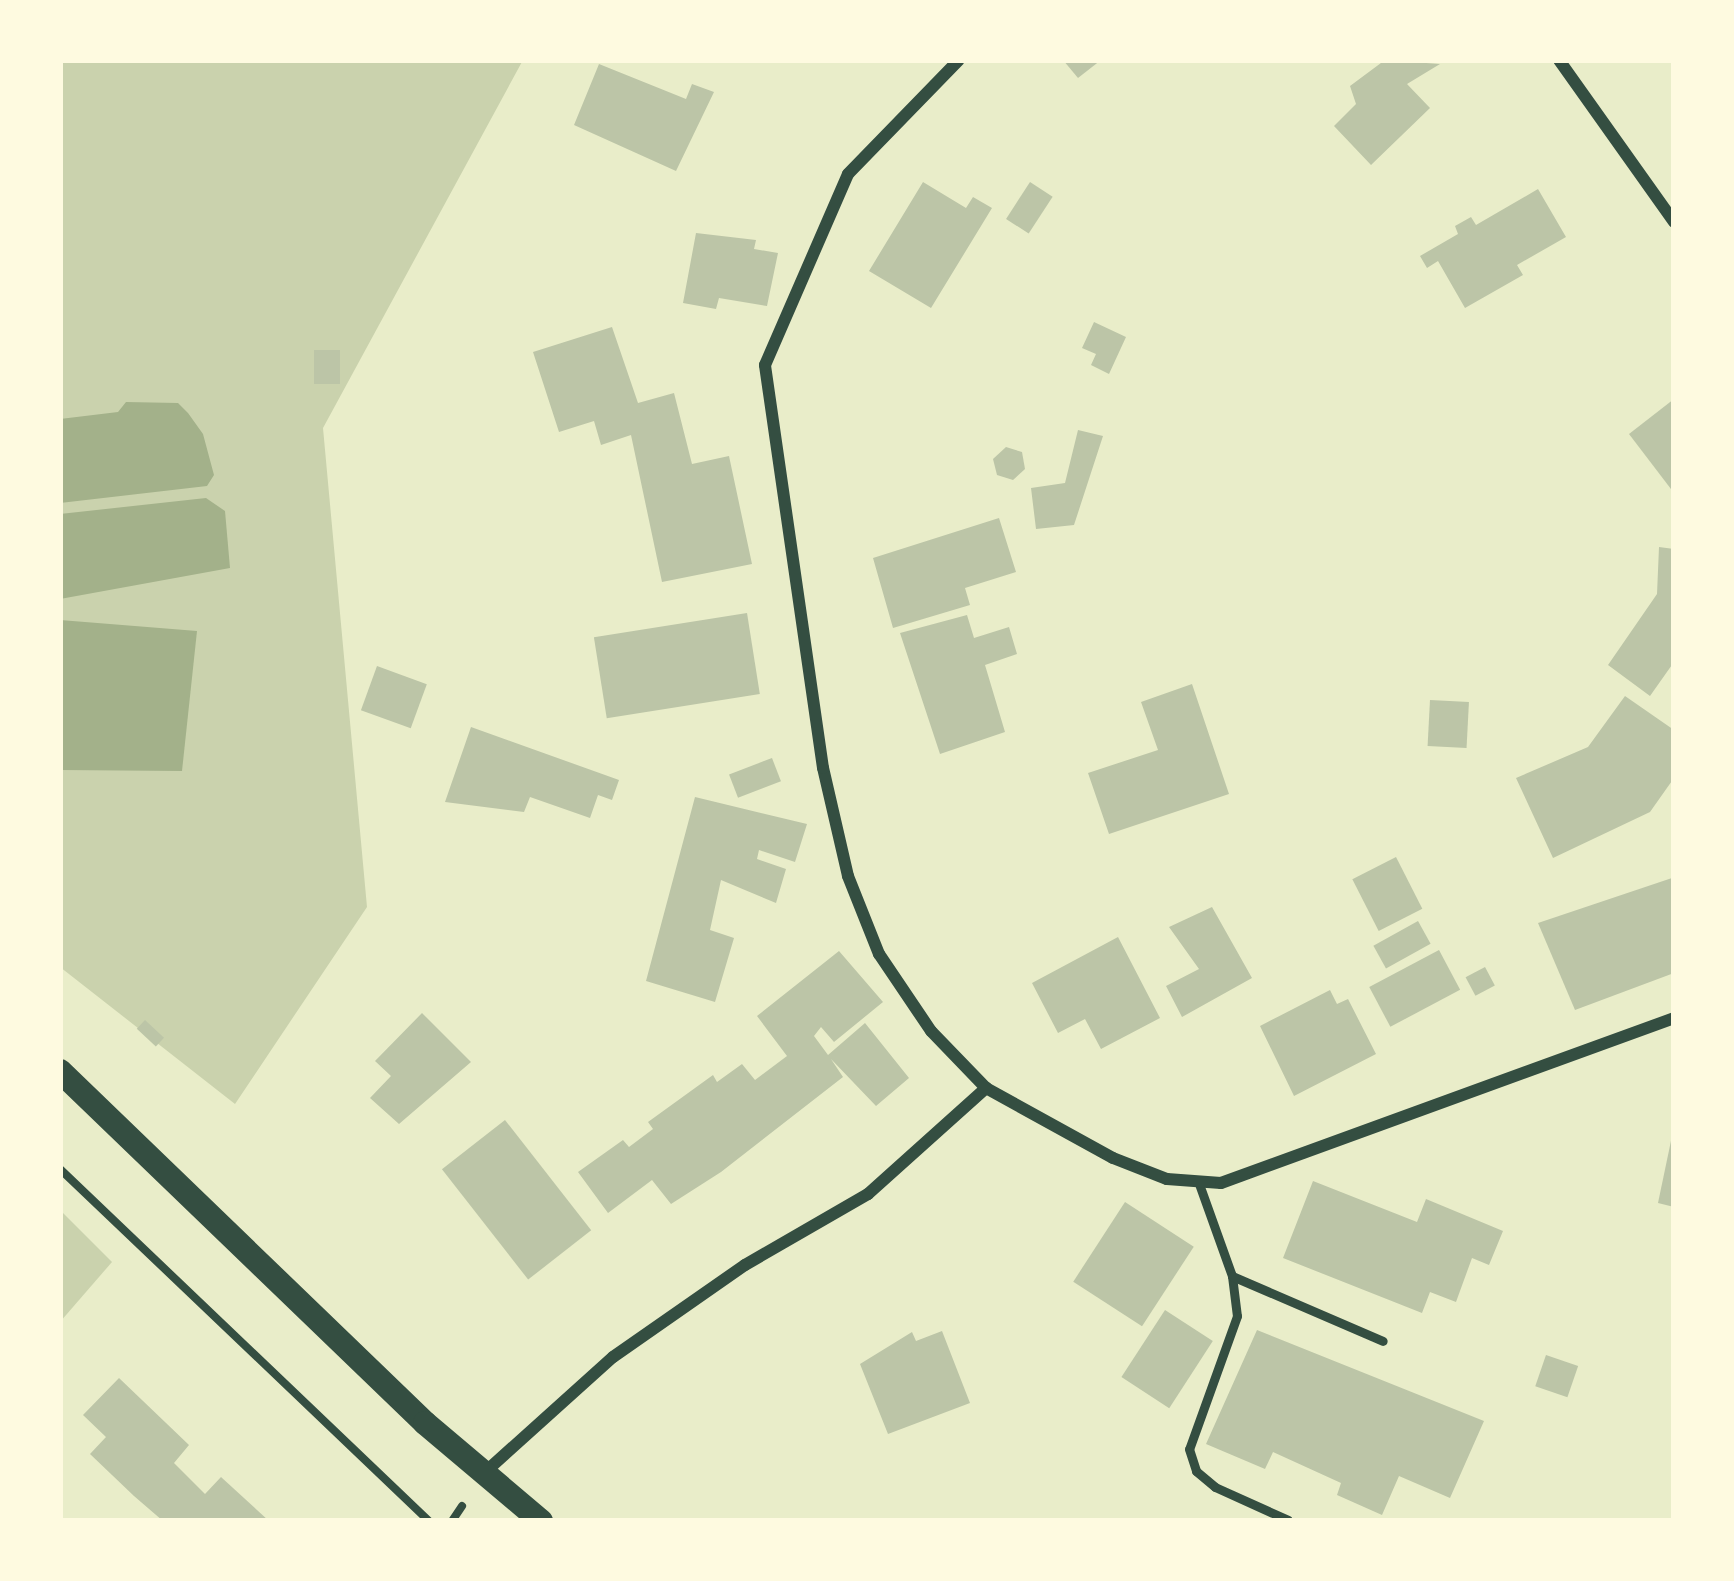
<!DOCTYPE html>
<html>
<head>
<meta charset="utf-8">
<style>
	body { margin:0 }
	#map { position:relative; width:1734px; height:1581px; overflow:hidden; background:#e9edc9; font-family:"Nunito Sans",sans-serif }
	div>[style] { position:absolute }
	.green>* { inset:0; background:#cad2ad }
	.water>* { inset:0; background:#a3b18a }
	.building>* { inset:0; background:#bcc5a7; transform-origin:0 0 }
	.path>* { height:8px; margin:-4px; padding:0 4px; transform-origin:4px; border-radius:4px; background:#344e41 }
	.service>* { height:9px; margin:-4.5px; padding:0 4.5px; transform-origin:4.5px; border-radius:4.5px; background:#344e41 }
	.minor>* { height:12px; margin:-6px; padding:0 6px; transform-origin:6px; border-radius:6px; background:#344e41 }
	.secondary>* { height:24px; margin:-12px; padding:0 12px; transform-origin:12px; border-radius:12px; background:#344e41 }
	span { translate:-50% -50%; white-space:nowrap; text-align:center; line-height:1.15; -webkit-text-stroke:9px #fefae0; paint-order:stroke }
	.frame { position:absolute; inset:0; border:63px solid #fefae0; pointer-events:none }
</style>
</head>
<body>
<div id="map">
	<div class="green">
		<i style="clip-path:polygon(60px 60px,523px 60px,323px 428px,367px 907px,235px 1104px,60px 967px)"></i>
		<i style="clip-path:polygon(60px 1210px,112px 1262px,60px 1322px)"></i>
	</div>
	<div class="water">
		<i style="clip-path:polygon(126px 402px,178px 403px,188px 413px,203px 434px,214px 475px,207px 486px,60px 503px,60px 419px,118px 412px)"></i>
		<i style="clip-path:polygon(206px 498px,225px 511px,230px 568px,60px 599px,60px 514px)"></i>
		<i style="clip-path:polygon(60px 620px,197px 631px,182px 771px,60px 770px)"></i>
	</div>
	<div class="building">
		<i style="clip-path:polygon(1063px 60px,1101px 60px,1078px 78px)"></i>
		<i style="clip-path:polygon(1385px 60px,1440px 64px,1407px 84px,1430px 108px,1371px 165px,1334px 126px,1356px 104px,1350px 86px)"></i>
		<i style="clip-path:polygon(599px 64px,686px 99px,692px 84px,714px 92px,676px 171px,574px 125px)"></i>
		<i style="clip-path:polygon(923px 182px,966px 208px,973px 197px,992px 208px,931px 308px,869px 271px)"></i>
		<i style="left:1030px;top:182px;width:27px;height:44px;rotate:33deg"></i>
		<i style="clip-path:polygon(1538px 189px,1566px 237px,1517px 265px,1523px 275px,1465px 308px,1438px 261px,1427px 268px,1420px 256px,1458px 234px,1455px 226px,1471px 217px,1476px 225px)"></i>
		<i style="clip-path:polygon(696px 233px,756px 240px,754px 249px,778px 253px,767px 306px,719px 298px,716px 309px,683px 303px)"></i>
		<i style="clip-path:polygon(1094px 322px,1126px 337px,1109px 374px,1091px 365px,1096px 354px,1082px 348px)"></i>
		<i style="clip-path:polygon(612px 327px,638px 403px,674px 393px,692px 464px,729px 456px,752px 564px,662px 582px,631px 435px,601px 445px,594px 421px,559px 432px,533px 352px)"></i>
		<i style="left:314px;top:350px;width:26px;height:34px"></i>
		<i style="clip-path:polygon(1674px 399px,1674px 493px,1629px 434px)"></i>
		<i style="clip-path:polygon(1078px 430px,1103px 436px,1074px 525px,1036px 529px,1031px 488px,1065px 483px)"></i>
		<i style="clip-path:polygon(1006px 447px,1022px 452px,1025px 469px,1013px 480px,997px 475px,993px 459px)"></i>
		<i style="clip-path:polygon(999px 518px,1016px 572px,965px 588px,970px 605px,893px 628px,873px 558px)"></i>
		<i style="clip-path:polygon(1659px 547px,1674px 549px,1674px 662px,1650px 696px,1608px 665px,1657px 594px)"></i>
		<i style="left:747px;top:613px;width:82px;height:155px;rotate:81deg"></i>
		<i style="clip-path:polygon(967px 615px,974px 638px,1009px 627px,1017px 654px,985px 665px,1005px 732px,940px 754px,900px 633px)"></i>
		<i style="left:377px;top:666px;width:53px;height:47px;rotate:20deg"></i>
		<i style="clip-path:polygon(1192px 684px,1229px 794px,1109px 834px,1088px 773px,1158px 750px,1141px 702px)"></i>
		<i style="clip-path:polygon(1625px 696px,1674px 730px,1674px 778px,1650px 812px,1553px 858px,1516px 778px,1588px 747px)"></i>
		<i style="left:1430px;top:700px;width:39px;height:46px;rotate:3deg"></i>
		<i style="clip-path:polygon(471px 727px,619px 780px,612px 800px,598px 795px,590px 818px,530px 797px,524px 812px,445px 802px)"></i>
		<i style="left:772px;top:758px;width:25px;height:46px;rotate:69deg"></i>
		<i style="clip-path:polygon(695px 797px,807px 824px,795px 862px,759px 850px,757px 859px,786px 869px,776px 903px,721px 880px,710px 930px,734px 938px,715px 1002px,646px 981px)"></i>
		<i style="left:1396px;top:857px;width:58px;height:49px;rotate:63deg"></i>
		<i style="clip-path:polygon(1672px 878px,1674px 973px,1575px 1010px,1538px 923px)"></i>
		<i style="clip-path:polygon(1212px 907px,1252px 978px,1182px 1017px,1166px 986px,1199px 969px,1169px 927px)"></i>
		<i style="left:1418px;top:921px;width:26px;height:51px;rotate:61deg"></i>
		<i style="clip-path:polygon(1118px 937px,1160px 1018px,1101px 1049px,1085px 1019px,1058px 1033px,1032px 983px)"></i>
		<i style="left:1439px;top:950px;width:45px;height:79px;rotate:62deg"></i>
		<i style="clip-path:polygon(839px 951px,883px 1002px,834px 1042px,821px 1027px,814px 1036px,828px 1055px,865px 1023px,909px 1078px,876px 1106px,831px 1059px,843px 1077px,721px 1172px,671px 1204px,652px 1180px,608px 1213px,578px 1172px,623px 1140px,629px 1147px,653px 1129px,648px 1122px,713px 1075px,717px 1082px,742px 1064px,755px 1080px,787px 1056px,757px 1016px)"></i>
		<i style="left:1485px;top:967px;width:21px;height:22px;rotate:62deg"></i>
		<i style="clip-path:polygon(1330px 990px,1337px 1004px,1348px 999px,1376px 1054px,1294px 1096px,1260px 1026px)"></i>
		<i style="clip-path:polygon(422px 1013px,471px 1062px,399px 1124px,370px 1098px,391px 1076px,375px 1061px)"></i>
		<i style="left:145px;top:1020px;width:26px;height:12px;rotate:43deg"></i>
		<i style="left:505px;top:1120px;width:140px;height:80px;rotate:52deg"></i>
		<i style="clip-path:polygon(1672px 1136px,1674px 1136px,1674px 1207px,1658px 1203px)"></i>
		<i style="clip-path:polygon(1313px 1181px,1417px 1222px,1426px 1199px,1503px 1231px,1489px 1265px,1472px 1258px,1456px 1302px,1430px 1292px,1422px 1313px,1283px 1258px)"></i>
		<i style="left:1125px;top:1202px;width:82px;height:95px;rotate:33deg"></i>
		<i style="left:1165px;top:1310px;width:57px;height:80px;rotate:33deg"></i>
		<i style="clip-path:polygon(1257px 1330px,1484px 1421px,1450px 1498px,1399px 1476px,1382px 1515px,1337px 1495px,1341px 1483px,1273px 1452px,1265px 1469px,1206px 1444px)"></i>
		<i style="clip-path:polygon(942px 1331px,970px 1403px,888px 1434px,860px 1364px,912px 1332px,916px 1341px)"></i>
		<i style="left:1546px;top:1355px;width:34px;height:33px;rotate:19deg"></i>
		<i style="clip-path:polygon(119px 1378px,189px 1445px,174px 1463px,205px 1494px,221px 1477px,269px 1521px,163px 1521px,134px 1496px,90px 1454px,106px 1437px,83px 1415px)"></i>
	</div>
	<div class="path">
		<i style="left:60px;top:1169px;width:510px;rotate:43.65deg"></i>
		<i style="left:452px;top:1521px;width:18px;rotate:-56deg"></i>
	</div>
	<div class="service">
		<i style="left:1198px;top:1181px;width:101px;rotate:70.3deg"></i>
		<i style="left:1232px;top:1276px;width:40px;rotate:82.9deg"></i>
		<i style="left:1237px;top:1316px;width:141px;rotate:109.8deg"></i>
		<i style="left:1189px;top:1449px;width:23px;rotate:72deg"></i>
		<i style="left:1196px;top:1471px;width:25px;rotate:40deg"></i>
		<i style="left:1215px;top:1487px;width:80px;rotate:24.3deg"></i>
		<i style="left:1232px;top:1276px;width:164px;rotate:23.3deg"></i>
	</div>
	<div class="minor">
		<i style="left:1559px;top:60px;width:199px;rotate:54.6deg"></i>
		<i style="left:986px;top:1088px;width:145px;rotate:28.9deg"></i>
		<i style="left:1113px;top:1158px;width:58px;rotate:21.3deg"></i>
		<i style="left:1167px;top:1179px;width:54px;rotate:4.2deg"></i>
		<i style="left:1221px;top:1183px;width:482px;rotate:-20deg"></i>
		<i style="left:483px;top:1474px;width:175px;rotate:-42deg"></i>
		<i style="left:613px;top:1357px;width:161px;rotate:-34.9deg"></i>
		<i style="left:745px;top:1265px;width:142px;rotate:-30deg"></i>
		<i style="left:868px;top:1194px;width:159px;rotate:-41.9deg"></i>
		<i style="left:986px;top:1088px;width:79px;rotate:-134deg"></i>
		<i style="left:931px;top:1031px;width:93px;rotate:-124deg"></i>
		<i style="left:879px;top:954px;width:84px;rotate:-111.7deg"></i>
		<i style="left:848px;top:876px;width:111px;rotate:-103deg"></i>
		<i style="left:823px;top:768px;width:407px;rotate:-98.2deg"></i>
		<i style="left:765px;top:365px;width:208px;rotate:-66.5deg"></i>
		<i style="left:848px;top:174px;width:159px;rotate:-45.8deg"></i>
	</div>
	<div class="secondary">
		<i style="left:60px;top:1071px;width:507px;rotate:43.96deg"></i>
		<i style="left:425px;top:1423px;width:152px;rotate:40.2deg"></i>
	</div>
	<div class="frame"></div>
</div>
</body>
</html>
